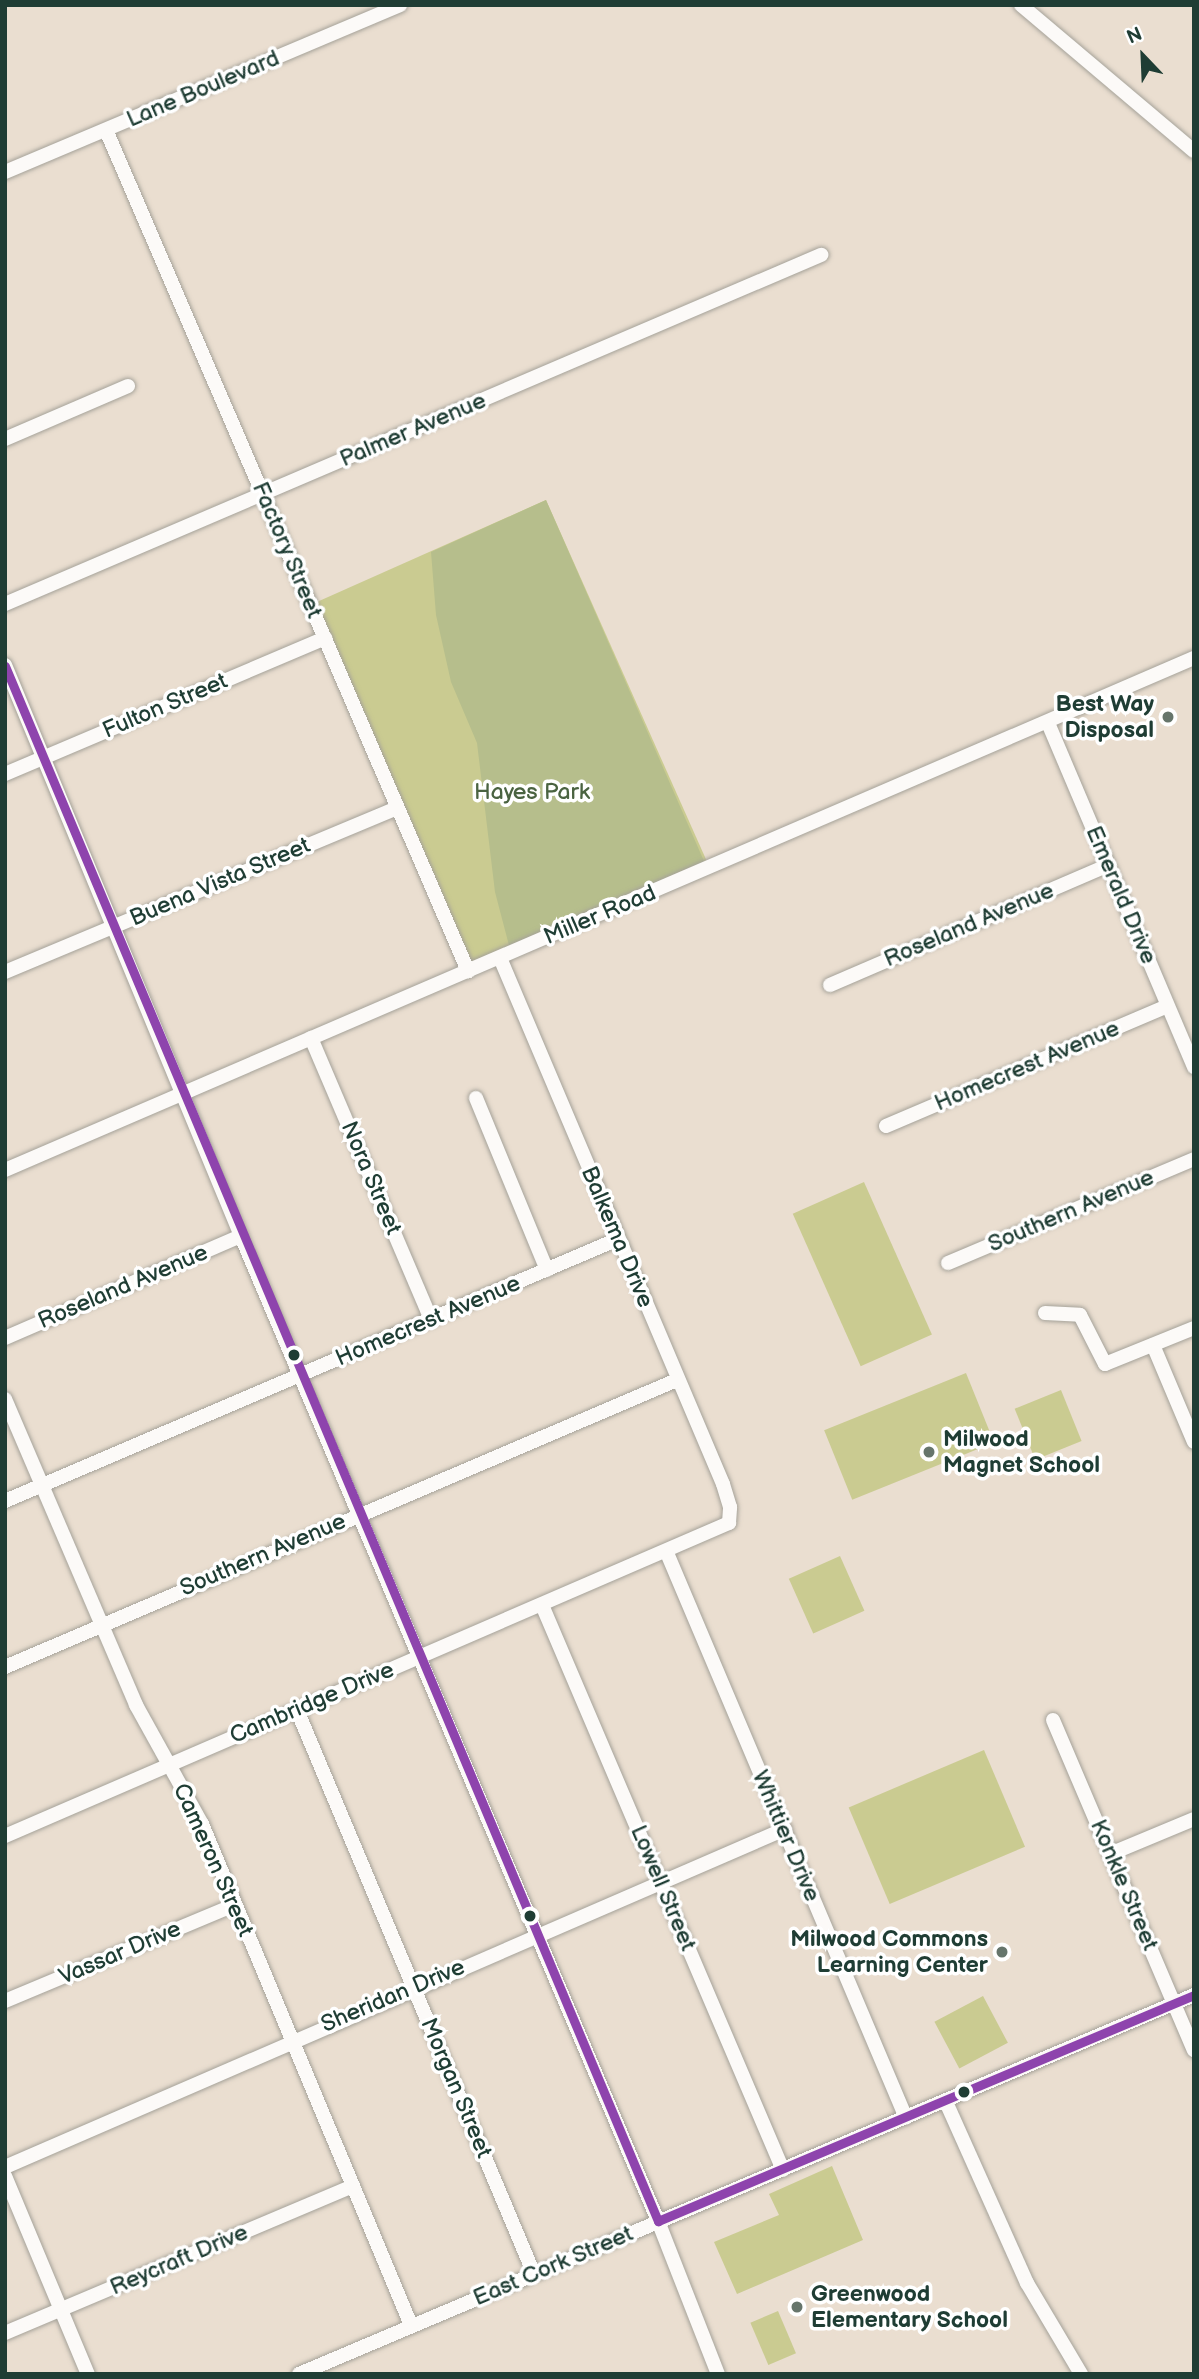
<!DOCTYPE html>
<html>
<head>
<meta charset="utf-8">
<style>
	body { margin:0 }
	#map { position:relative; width:1199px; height:2379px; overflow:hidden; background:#eaded0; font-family:"Balsamiq Sans",sans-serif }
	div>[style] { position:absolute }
	.green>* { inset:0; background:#cacb91; transform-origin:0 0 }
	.forest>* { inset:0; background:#b6be8c }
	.roads { filter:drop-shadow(0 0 2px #a5a299) drop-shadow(0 0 2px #a5a299) }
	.minor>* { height:14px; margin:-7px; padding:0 7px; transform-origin:7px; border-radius:7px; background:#fcfaf8 }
	.bus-1>* { height:9px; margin:-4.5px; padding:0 4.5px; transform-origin:4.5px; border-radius:4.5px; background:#8e44ad }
	.dots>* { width:19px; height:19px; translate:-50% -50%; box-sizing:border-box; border:4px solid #fff; border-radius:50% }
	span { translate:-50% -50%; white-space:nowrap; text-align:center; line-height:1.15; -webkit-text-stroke:7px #fff; paint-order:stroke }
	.street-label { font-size:23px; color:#1f3d34 }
	.poi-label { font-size:23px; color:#1f3d34; font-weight:700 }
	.right { translate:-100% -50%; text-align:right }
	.left { translate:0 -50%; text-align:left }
	.park-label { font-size:23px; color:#4a6341 }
	.frame { position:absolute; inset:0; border:7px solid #1f3d34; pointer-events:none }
	.north { position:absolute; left:1108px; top:21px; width:70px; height:70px; -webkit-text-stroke:5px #fff; paint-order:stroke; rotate:337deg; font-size:19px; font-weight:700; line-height:28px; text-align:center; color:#1f3d34 }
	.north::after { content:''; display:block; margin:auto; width:24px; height:32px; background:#1f3d34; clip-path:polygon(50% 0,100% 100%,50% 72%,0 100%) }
</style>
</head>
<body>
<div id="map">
	<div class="green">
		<i style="left:546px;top:500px;width:402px;height:257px;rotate:66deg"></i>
		<i style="left:864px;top:1182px;width:167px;height:78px;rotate:66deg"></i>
		<i style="left:966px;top:1373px;width:75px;height:153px;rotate:68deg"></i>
		<i style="left:1061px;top:1390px;width:55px;height:50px;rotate:68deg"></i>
		<i style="left:840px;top:1556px;width:60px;height:56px;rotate:66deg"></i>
		<i style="left:984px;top:1750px;width:105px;height:147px;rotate:67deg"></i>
		<i style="left:983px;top:1996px;width:53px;height:55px;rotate:62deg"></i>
		<i style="clip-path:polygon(832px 2166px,863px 2240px,737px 2294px,714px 2242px,779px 2215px,769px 2194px)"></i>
		<i style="left:778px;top:2311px;width:46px;height:30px;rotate:67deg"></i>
	</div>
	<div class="forest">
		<i style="clip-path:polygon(546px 500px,707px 868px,511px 953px,495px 892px,477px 743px,451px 682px,436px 615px,431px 552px)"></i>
	</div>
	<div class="roads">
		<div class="minor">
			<i style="left:1021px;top:5px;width:226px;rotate:40.2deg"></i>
			<i style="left:106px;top:130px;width:916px;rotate:66.71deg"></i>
			<i style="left:5px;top:172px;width:429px;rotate:-22.9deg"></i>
			<i style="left:5px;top:439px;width:134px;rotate:-23.3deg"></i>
			<i style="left:5px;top:604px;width:888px;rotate:-23.16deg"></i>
			<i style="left:5px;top:665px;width:618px;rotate:67.54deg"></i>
			<i style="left:241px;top:1236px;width:1070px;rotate:67.05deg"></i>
			<i style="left:658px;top:2221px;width:164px;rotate:68.6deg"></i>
			<i style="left:1048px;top:723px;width:374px;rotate:67deg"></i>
			<i style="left:5px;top:774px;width:348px;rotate:-23deg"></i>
			<i style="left:5px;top:972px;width:425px;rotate:-22.7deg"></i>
			<i style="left:830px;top:985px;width:303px;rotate:-23.3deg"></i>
			<i style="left:311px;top:1038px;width:306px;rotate:66.9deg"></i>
			<i style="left:476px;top:1098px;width:186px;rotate:67.6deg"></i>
			<i style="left:886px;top:1126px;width:306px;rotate:-23.1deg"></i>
			<i style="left:5px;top:1170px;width:1295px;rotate:-23.3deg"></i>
			<i style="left:948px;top:1263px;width:267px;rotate:-22.9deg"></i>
			<i style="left:1045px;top:1313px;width:35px;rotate:3deg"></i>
			<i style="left:1080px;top:1315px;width:55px;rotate:63deg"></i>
			<i style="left:1105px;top:1364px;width:96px;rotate:-22deg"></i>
			<i style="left:5px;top:1338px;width:257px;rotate:-23.4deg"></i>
			<i style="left:1153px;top:1345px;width:105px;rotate:67.1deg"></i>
			<i style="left:5px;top:1399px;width:333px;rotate:66.8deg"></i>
			<i style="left:136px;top:1705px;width:136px;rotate:61deg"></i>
			<i style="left:202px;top:1824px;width:543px;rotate:67.36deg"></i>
			<i style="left:5px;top:1501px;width:667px;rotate:-23.14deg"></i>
			<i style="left:667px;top:1553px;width:613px;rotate:67.07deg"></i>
			<i style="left:542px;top:1605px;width:614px;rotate:66.9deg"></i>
			<i style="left:5px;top:1667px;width:731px;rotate:-23.13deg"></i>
			<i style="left:297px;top:1710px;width:612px;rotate:67.21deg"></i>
			<i style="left:1053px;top:1720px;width:359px;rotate:66.9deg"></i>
			<i style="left:5px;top:1836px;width:789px;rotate:-23.38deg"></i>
			<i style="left:729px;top:1523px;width:16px;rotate:-86deg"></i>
			<i style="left:730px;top:1507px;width:24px;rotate:-107deg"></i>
			<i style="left:723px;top:1484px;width:571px;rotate:-112.97deg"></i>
			<i style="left:1110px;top:1854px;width:91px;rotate:-22.6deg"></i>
			<i style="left:5px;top:2001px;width:249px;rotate:-22.7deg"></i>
			<i style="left:946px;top:2102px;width:198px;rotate:65.9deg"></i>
			<i style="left:1027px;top:2283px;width:106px;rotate:59.3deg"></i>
			<i style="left:5px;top:2167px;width:850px;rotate:-23.43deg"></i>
			<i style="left:5px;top:2176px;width:215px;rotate:67.3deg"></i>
			<i style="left:5px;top:2333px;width:378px;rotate:-22.9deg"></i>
			<i style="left:299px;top:2374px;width:972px;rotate:-22.95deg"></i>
		</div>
	</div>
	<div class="bus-1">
		<i style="left:5px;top:666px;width:1687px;rotate:67.22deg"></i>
		<i style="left:658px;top:2221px;width:582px;rotate:-22.86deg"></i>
	</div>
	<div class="dots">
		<i style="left:1168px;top:717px;background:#66756b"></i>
		<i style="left:294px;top:1355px;background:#1f3d34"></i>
		<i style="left:929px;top:1452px;background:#66756b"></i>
		<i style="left:530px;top:1916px;background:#1f3d34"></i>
		<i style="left:1002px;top:1952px;background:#66756b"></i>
		<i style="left:964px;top:2092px;background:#1f3d34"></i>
		<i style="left:797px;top:2307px;background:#66756b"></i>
	</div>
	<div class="street-label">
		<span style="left:203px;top:89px;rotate:-23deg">Lane Boulevard</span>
		<span style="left:413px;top:430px;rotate:-23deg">Palmer Avenue</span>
		<span style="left:287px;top:550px;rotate:67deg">Factory Street</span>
		<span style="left:165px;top:706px;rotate:-23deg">Fulton Street</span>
		<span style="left:220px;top:882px;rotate:-23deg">Buena Vista Street</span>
		<span style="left:1121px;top:895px;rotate:67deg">Emerald Drive</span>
		<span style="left:600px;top:915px;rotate:-23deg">Miller Road</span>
		<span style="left:969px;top:925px;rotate:-23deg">Roseland Avenue</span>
		<span style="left:1027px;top:1066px;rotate:-23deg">Homecrest Avenue</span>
		<span style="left:371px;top:1178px;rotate:67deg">Nora Street</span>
		<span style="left:1071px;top:1211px;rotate:-23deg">Southern Avenue</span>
		<span style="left:617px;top:1237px;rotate:67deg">Balkema Drive</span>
		<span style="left:123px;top:1287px;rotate:-23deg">Roseland Avenue</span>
		<span style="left:428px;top:1321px;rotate:-23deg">Homecrest Avenue</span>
		<span style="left:263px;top:1555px;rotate:-23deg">Southern Avenue</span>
		<span style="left:312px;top:1703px;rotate:-23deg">Cambridge Drive</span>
		<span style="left:786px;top:1836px;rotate:67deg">Whittier Drive</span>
		<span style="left:213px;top:1860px;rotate:66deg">Cameron Street</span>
		<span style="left:1124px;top:1885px;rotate:67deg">Konkle Street</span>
		<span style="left:663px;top:1888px;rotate:67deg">Lowell Street</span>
		<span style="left:120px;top:1953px;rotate:-23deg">Vassar Drive</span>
		<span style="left:393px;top:1996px;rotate:-23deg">Sheridan Drive</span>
		<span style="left:456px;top:2088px;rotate:67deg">Morgan Street</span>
		<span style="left:179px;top:2260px;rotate:-23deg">Reycraft Drive</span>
		<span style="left:553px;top:2266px;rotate:-23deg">East Cork Street</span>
	</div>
	<div class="poi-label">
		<span class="right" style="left:1154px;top:717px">Best Way<br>Disposal</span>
		<span class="left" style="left:943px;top:1452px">Milwood<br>Magnet School</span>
		<span class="right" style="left:988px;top:1952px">Milwood Commons<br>Learning Center</span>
		<span class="left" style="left:811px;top:2307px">Greenwood<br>Elementary School</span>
	</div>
	<div class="park-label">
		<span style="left:532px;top:792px">Hayes Park</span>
	</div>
	<div class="frame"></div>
	<div class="north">N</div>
</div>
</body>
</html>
